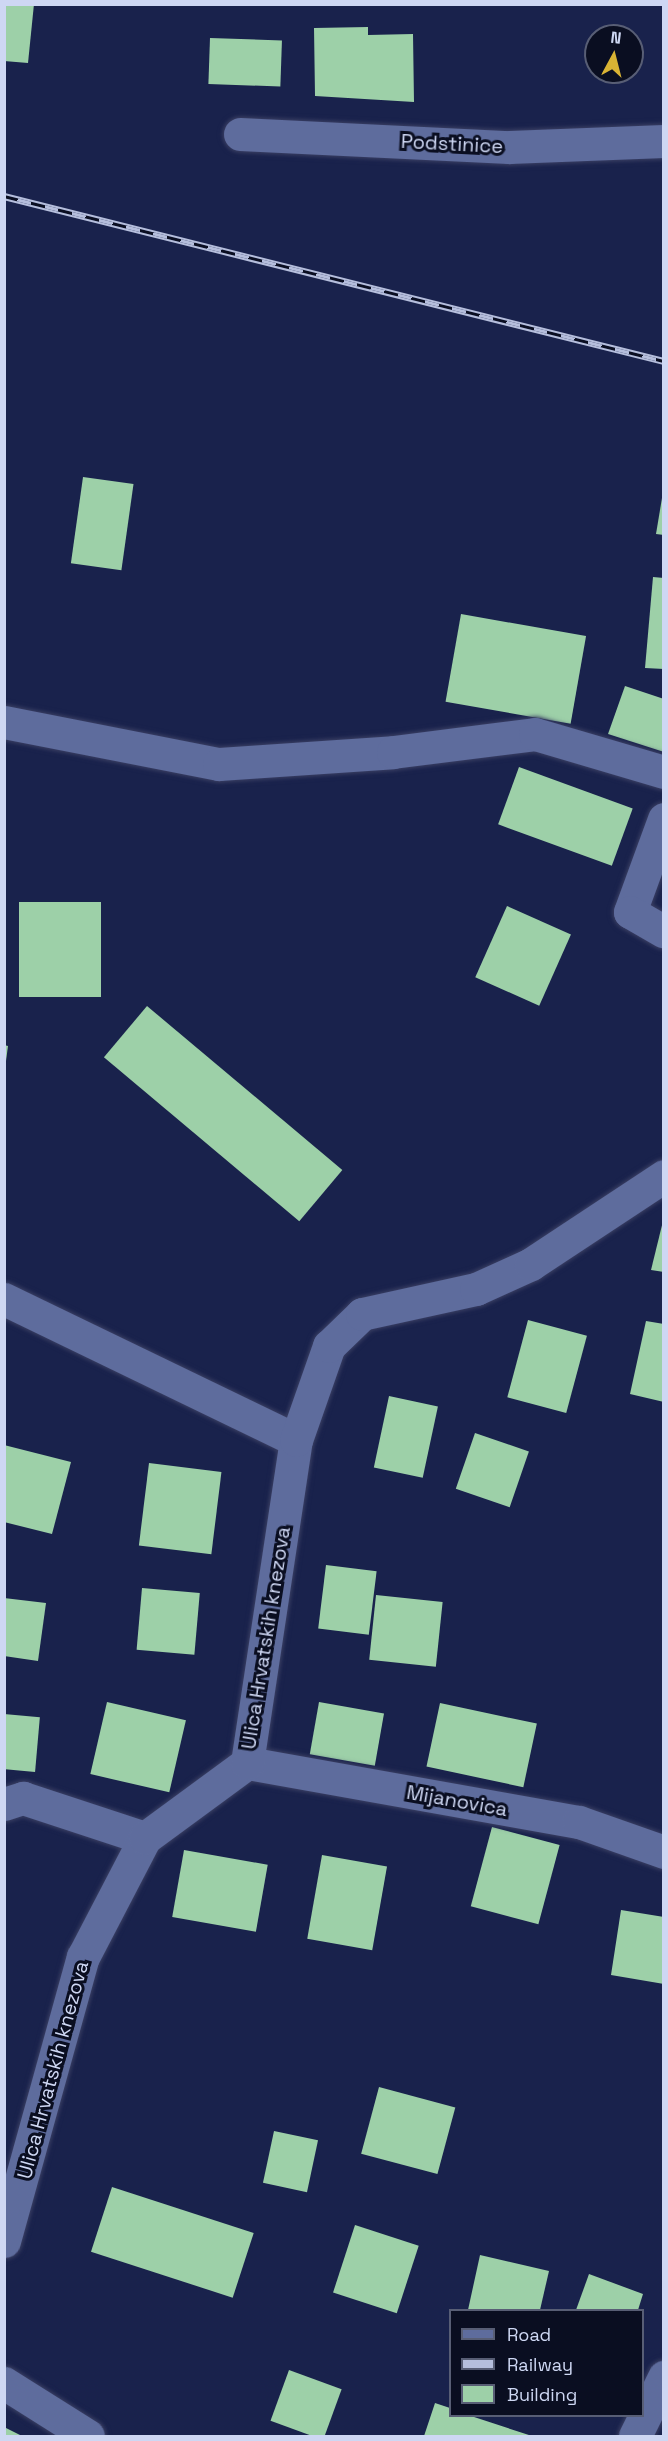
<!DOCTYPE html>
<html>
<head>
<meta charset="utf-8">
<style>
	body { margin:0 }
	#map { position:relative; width:668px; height:2441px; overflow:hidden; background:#19224c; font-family:"Space Grotesk",sans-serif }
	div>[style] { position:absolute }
	.building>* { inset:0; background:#9dd0a8; transform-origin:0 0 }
	.roads { filter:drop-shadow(0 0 2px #3a3f63) drop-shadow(0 0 2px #3a3f63) }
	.minor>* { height:33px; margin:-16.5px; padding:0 16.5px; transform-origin:16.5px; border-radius:16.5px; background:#5e6c9d }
	.rail>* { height:7px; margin-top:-3.5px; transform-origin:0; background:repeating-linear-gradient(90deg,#0a0e21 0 14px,#b5bedc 0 28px); box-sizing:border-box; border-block:2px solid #b5bedc }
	span { translate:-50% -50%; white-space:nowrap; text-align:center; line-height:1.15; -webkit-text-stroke:6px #0a0e21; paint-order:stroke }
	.street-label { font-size:20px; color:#ced7f3 }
	.frame { position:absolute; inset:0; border:6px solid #ced7f3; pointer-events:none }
	.legend { position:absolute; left:449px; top:2309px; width:195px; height:108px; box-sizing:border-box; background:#0a0e21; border:2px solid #585e75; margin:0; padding:8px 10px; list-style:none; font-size:18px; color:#ced7f3 }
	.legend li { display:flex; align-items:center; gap:12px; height:30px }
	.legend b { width:30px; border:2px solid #585e75 }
	.north { position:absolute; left:584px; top:24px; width:60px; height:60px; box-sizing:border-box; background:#0a0e21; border:2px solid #585e75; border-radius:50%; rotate:7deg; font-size:16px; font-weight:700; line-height:24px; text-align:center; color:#ced7f3 }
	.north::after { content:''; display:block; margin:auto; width:21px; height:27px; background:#d9b334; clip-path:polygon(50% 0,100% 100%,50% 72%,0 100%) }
</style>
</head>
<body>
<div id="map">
	<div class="building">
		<i style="clip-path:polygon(4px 4px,34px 4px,28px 63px,4px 61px)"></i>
		<i style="clip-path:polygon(368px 27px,368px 35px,413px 34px,414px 102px,315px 96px,314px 28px)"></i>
		<i style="left:210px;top:38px;width:72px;height:46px;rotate:2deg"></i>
		<i style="left:83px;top:477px;width:51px;height:87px;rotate:8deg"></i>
		<i style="clip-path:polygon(662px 498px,664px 498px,664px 535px,656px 534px)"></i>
		<i style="clip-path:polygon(653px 577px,664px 578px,664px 669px,645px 668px)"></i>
		<i style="left:461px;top:614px;width:127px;height:89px;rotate:10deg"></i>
		<i style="clip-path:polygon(625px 686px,664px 699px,664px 752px,608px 734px)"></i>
		<i style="left:519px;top:767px;width:121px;height:61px;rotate:20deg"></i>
		<i style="left:19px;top:902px;width:82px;height:95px"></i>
		<i style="left:507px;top:906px;width:70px;height:78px;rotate:24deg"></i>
		<i style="left:147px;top:1006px;width:255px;height:67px;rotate:40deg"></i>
		<i style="clip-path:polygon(4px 1045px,8px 1046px,6px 1061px,4px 1060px)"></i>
		<i style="clip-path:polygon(664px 1217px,664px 1272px,651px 1270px)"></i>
		<i style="left:528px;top:1320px;width:61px;height:80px;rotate:15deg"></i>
		<i style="clip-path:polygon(646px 1321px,664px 1324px,664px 1402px,630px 1394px)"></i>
		<i style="left:389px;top:1396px;width:50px;height:73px;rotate:12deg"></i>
		<i style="left:475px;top:1433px;width:57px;height:59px;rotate:19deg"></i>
		<i style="clip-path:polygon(4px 1445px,71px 1462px,52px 1534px,4px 1522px)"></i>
		<i style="left:149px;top:1463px;width:73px;height:83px;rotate:7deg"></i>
		<i style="left:326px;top:1565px;width:51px;height:64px;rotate:7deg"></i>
		<i style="left:142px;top:1588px;width:58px;height:62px;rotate:5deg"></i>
		<i style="left:376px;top:1595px;width:67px;height:65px;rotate:6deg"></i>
		<i style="clip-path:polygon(4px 1598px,46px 1603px,38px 1661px,4px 1656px)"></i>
		<i style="left:107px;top:1702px;width:81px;height:74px;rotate:13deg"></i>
		<i style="left:319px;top:1702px;width:66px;height:53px;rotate:10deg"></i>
		<i style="left:440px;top:1703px;width:99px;height:65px;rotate:12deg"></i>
		<i style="left:4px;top:1714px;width:36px;height:55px;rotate:5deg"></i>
		<i style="left:492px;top:1827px;width:70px;height:82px;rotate:15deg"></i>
		<i style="left:184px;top:1850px;width:85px;height:68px;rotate:10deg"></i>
		<i style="left:322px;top:1855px;width:66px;height:85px;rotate:10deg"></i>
		<i style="clip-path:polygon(621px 1910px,664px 1917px,664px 1984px,611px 1975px)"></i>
		<i style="left:379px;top:2087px;width:79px;height:69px;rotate:15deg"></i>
		<i style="left:274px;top:2131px;width:45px;height:53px;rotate:12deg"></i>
		<i style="left:112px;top:2187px;width:149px;height:68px;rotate:18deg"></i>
		<i style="left:355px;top:2225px;width:67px;height:71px;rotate:18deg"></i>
		<i style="clip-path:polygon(480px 2255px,549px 2271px,540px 2310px,468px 2310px)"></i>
		<i style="clip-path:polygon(589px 2274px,643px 2294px,638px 2310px,576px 2310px)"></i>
		<i style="left:289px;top:2370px;width:56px;height:54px;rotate:20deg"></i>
		<i style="clip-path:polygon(435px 2403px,450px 2408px,450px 2416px,471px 2416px,532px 2436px,424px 2436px)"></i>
		<i style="clip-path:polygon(4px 2427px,22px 2436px,4px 2436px)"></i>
	</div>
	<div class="roads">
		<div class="minor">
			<i style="left:240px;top:134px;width:269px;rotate:2.8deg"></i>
			<i style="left:509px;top:147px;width:155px;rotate:-2.2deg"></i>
			<i style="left:4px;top:722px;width:219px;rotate:11.1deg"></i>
			<i style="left:219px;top:764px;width:174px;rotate:-3.9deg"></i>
			<i style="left:393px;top:752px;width:143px;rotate:-7.2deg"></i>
			<i style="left:535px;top:734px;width:134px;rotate:16.4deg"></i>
			<i style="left:664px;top:819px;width:99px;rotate:110.1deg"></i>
			<i style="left:630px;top:912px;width:39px;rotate:30deg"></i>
			<i style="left:4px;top:1299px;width:324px;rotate:25.8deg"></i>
			<i style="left:247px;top:1763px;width:337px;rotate:10.1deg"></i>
			<i style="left:579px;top:1822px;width:90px;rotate:19.4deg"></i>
			<i style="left:4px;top:1804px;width:20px;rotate:-18deg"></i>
			<i style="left:23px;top:1798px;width:128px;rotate:18.2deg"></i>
			<i style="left:4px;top:2241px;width:295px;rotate:-74.5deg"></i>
			<i style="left:83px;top:1957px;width:134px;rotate:-62.5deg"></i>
			<i style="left:145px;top:1838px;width:127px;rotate:-36.3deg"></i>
			<i style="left:247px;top:1763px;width:327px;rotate:-81.4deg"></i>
			<i style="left:296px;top:1440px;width:100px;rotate:-70.7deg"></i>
			<i style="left:329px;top:1346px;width:46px;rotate:-44.1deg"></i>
			<i style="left:362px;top:1314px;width:117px;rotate:-12.4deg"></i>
			<i style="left:476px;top:1289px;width:60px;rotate:-24.4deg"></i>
			<i style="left:531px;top:1264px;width:159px;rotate:-33.5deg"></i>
			<i style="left:4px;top:2383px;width:99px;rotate:32.2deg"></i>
			<i style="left:635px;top:2436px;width:66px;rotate:-63.8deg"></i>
		</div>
	</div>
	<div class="rail">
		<i style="left:4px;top:196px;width:680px;rotate:14.04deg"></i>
	</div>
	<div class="street-label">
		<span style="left:452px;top:144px;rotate:3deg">Podstinice</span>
		<span style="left:266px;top:1638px;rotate:-81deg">Ulica Hrvatskih knezova</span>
		<span style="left:457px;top:1801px;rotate:10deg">Mijanovica</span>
		<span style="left:53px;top:2070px;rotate:-75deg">Ulica Hrvatskih knezova</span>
	</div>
	<div class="frame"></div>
	<ul class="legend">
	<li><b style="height:8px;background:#5e6c9d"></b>Road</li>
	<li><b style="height:8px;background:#b5bedc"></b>Railway</li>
	<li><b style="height:16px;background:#9dd0a8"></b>Building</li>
	</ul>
	<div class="north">N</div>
</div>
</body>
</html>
